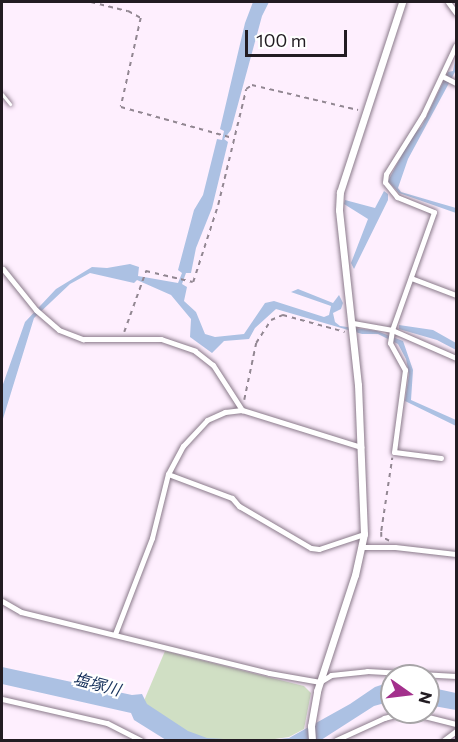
<!DOCTYPE html>
<html>
<head>
<meta charset="utf-8">
<style>
	body { margin:0 }
	#map { position:relative; width:458px; height:742px; overflow:hidden; background:#feeffe; font-family:Commissioner,"Noto Sans JP",sans-serif }
	div>[style] { position:absolute }
	.green>* { inset:0; background:#d0dfc4 }
	.water>* { inset:0; background:#acc1e3 }
	.path>* { height:1.5px; margin-top:-0.75px; transform-origin:0; background:repeating-linear-gradient(90deg,#928792 0 4.5px,transparent 0 9px) }
	.roads { filter:drop-shadow(0 0 2px #8a7a8a) drop-shadow(0 0 2px #8a7a8a) }
	.service>* { height:3px; margin:-1.5px; padding:0 1.5px; transform-origin:1.5px; border-radius:1.5px; background:#fff }
	.minor>* { height:5px; margin:-2.5px; padding:0 2.5px; transform-origin:2.5px; border-radius:2.5px; background:#fff }
	.tertiary>* { height:7px; margin:-3.5px; padding:0 3.5px; transform-origin:3.5px; border-radius:3.5px; background:#fff }
	span { translate:-50% -50%; white-space:nowrap; text-align:center; line-height:1.15; -webkit-text-stroke:4.5px #fff; paint-order:stroke }
	.water-label { font-size:16px; color:#16315b; font-style:italic }
	.frame { position:absolute; inset:0; border:3px solid #221c22; pointer-events:none }
	.north { position:absolute; left:380px; top:664px; width:60px; height:60px; box-sizing:border-box; background:#fff; border:2px solid #a7a4a7; border-radius:50%; rotate:104deg; font-size:16px; font-weight:700; line-height:24px; text-align:center; color:#221c22 }
	.north::after { content:''; display:block; margin:auto; width:21px; height:27px; background:#a3308c; clip-path:polygon(50% 0,100% 100%,50% 72%,0 100%) }
	.scale { position:absolute; left:245px; top:30px; width:102px; height:27px; box-sizing:border-box; border:3px solid #221c22; border-top:0; padding-left:8px; font-size:18px; line-height:21px; white-space:nowrap; color:#221c22; -webkit-text-stroke:4px #fff; paint-order:stroke }
</style>
</head>
<body>
<div id="map">
	<div class="green">
		<i style="clip-path:polygon(165px 651px,304px 686px,311px 693px,304px 729px,289px 737px,268px 740px,193px 740px,143px 703px)"></i>
	</div>
	<div class="water">
		<i style="clip-path:polygon(253px 2px,269px 2px,262px 16px,231px 130px,224px 139px,228px 142px,212px 208px,196px 248px,191px 273px,186px 273px,182px 284px,187px 287px,184px 301px,196px 312px,205px 334px,215px 337px,244px 334px,265px 303px,274px 301px,324px 317px,329px 315px,331px 306px,291px 292px,298px 289px,333px 303px,339px 295px,343px 303px,341px 309px,333px 313px,335px 322px,340px 326px,377px 331px,403px 341px,413px 370px,411px 400px,456px 420px,456px 426px,405px 401px,409px 374px,406px 359px,398px 344px,378px 334px,362px 334px,276px 309px,255px 328px,249px 339px,224px 341px,212px 353px,190px 337px,191px 319px,171px 295px,137px 280px,134px 283px,90px 273px,70px 284px,34px 318px,2px 422px,2px 387px,25px 322px,56px 289px,92px 267px,107px 268px,130px 264px,139px 267px,138px 276px,178px 283px,182px 273px,178px 270px,194px 210px,203px 195px,217px 139px,222px 140px,224px 131px,220px 129px,245px 23px)"></i>
		<i style="clip-path:polygon(456px 55px,455px 72px,408px 159px,398px 188px,401px 192px,456px 208px,456px 213px,399px 193px,388px 181px,412px 136px,422px 126px,448px 72px,453px 71px)"></i>
		<i style="clip-path:polygon(384px 191px,388px 194px,388px 200px,354px 269px,351px 263px,368px 219px,344px 204px,345px 200px,375px 208px)"></i>
		<i style="clip-path:polygon(399px 325px,433px 330px,456px 343px,456px 350px,437px 340px,399px 329px)"></i>
		<i style="clip-path:polygon(2px 667px,132px 695px,142px 694px,147px 704px,188px 731px,207px 738px,241px 740px,166px 740px,134px 720px,131px 713px,2px 684px)"></i>
		<i style="clip-path:polygon(387px 683px,392px 683px,392px 701px,374px 706px,321px 740px,270px 740px,289px 738px,350px 704px,375px 687px)"></i>
		<i style="clip-path:polygon(428px 687px,456px 693px,456px 710px,428px 705px)"></i>
	</div>
	<div class="path">
		<i style="left:91px;top:2px;width:38px;rotate:14deg"></i>
		<i style="left:128px;top:11px;width:15px;rotate:28deg"></i>
		<i style="left:141px;top:18px;width:91px;rotate:102.7deg"></i>
		<i style="left:121px;top:107px;width:116px;rotate:15.5deg"></i>
		<i style="left:124px;top:332px;width:65px;rotate:-70.2deg"></i>
		<i style="left:146px;top:271px;width:48px;rotate:13.2deg"></i>
		<i style="left:193px;top:282px;width:81px;rotate:-72deg"></i>
		<i style="left:218px;top:205px;width:119px;rotate:-76.4deg"></i>
		<i style="left:246px;top:89px;width:7px;rotate:-34deg"></i>
		<i style="left:252px;top:85px;width:109px;rotate:13.3deg"></i>
		<i style="left:244px;top:400px;width:58px;rotate:-78.1deg"></i>
		<i style="left:256px;top:343px;width:27px;rotate:-57deg"></i>
		<i style="left:271px;top:320px;width:13px;rotate:-23deg"></i>
		<i style="left:283px;top:315px;width:64px;rotate:15.3deg"></i>
		<i style="left:389px;top:541px;width:9px;rotate:-153deg"></i>
		<i style="left:381px;top:537px;width:6px;rotate:-90deg"></i>
		<i style="left:381px;top:531px;width:74px;rotate:-81.4deg"></i>
	</div>
	<div class="roads">
		<div class="service">
			<i style="left:2px;top:94px;width:13px;rotate:51deg"></i>
		</div>
		<div class="minor">
			<i style="left:448px;top:2px;width:14px;rotate:54deg"></i>
			<i style="left:442px;top:76px;width:16px;rotate:27deg"></i>
			<i style="left:3px;top:269px;width:53px;rotate:51.2deg"></i>
			<i style="left:36px;top:310px;width:30px;rotate:41deg"></i>
			<i style="left:59px;top:330px;width:26px;rotate:21deg"></i>
			<i style="left:83px;top:339px;width:78px"></i>
			<i style="left:161px;top:339px;width:36px;rotate:19deg"></i>
			<i style="left:195px;top:351px;width:23px;rotate:38deg"></i>
			<i style="left:213px;top:365px;width:54px;rotate:57.2deg"></i>
			<i style="left:411px;top:278px;width:48px;rotate:20.7deg"></i>
			<i style="left:353px;top:323px;width:40px;rotate:10deg"></i>
			<i style="left:392px;top:330px;width:70px;rotate:23.6deg"></i>
			<i style="left:441px;top:458px;width:47px;rotate:-172.7deg"></i>
			<i style="left:394px;top:452px;width:83px;rotate:-82.4deg"></i>
			<i style="left:405px;top:370px;width:31px;rotate:-119deg"></i>
			<i style="left:390px;top:343px;width:13px;rotate:-81deg"></i>
			<i style="left:392px;top:330px;width:125px;rotate:-70.4deg"></i>
			<i style="left:434px;top:212px;width:40px;rotate:-158deg"></i>
			<i style="left:397px;top:197px;width:19px;rotate:-129deg"></i>
			<i style="left:385px;top:182px;width:8px;rotate:-83deg"></i>
			<i style="left:386px;top:174px;width:70px;rotate:-57.9deg"></i>
			<i style="left:423px;top:115px;width:77px;rotate:-64.8deg"></i>
			<i style="left:168px;top:474px;width:68px;rotate:20.6deg"></i>
			<i style="left:232px;top:498px;width:11px;rotate:49deg"></i>
			<i style="left:239px;top:506px;width:83px;rotate:30.3deg"></i>
			<i style="left:311px;top:548px;width:8px;rotate:7deg"></i>
			<i style="left:319px;top:549px;width:47px;rotate:-18.4deg"></i>
			<i style="left:362px;top:547px;width:33px"></i>
			<i style="left:395px;top:547px;width:61px;rotate:6.5deg"></i>
			<i style="left:2px;top:601px;width:22px;rotate:30deg"></i>
			<i style="left:21px;top:612px;width:255px;rotate:13.8deg"></i>
			<i style="left:269px;top:673px;width:52px;rotate:10deg"></i>
			<i style="left:320px;top:682px;width:13px;rotate:-32deg"></i>
			<i style="left:331px;top:675px;width:36px;rotate:-6deg"></i>
			<i style="left:367px;top:671px;width:89px;rotate:3.2deg"></i>
			<i style="left:115px;top:634px;width:103px;rotate:-68.9deg"></i>
			<i style="left:152px;top:538px;width:66px;rotate:-76deg"></i>
			<i style="left:168px;top:474px;width:32px;rotate:-62deg"></i>
			<i style="left:183px;top:446px;width:35px;rotate:-47deg"></i>
			<i style="left:207px;top:420px;width:20px;rotate:-24deg"></i>
			<i style="left:225px;top:412px;width:17px;rotate:-7deg"></i>
			<i style="left:242px;top:410px;width:125px;rotate:17.3deg"></i>
			<i style="left:2px;top:699px;width:108px;rotate:12.9deg"></i>
			<i style="left:107px;top:723px;width:38px;rotate:27deg"></i>
			<i style="left:336px;top:740px;width:53px;rotate:-24.6deg"></i>
			<i style="left:384px;top:718px;width:16px;rotate:-15deg"></i>
			<i style="left:399px;top:714px;width:21px;rotate:3deg"></i>
			<i style="left:420px;top:715px;width:37px;rotate:14deg"></i>
			<i style="left:444px;top:740px;width:15px;rotate:-37deg"></i>
		</div>
		<div class="tertiary">
			<i style="left:312px;top:740px;width:14px;rotate:-94deg"></i>
			<i style="left:311px;top:726px;width:36px;rotate:-80deg"></i>
			<i style="left:317px;top:691px;width:122px;rotate:-71.9deg"></i>
			<i style="left:355px;top:575px;width:42px;rotate:-77.6deg"></i>
			<i style="left:364px;top:534px;width:149px;rotate:-92.3deg"></i>
			<i style="left:358px;top:385px;width:176px;rotate:-96.2deg"></i>
			<i style="left:339px;top:210px;width:18px;rotate:-87deg"></i>
			<i style="left:340px;top:192px;width:200px;rotate:-71.9deg"></i>
		</div>
	</div>
	<div class="water-label">
		<span style="left:97px;top:684px;rotate:15deg">塩塚川</span>
	</div>
	<div class="frame"></div>
	<div class="north">N</div>
	<div class="scale">100 m</div>
</div>
</body>
</html>
